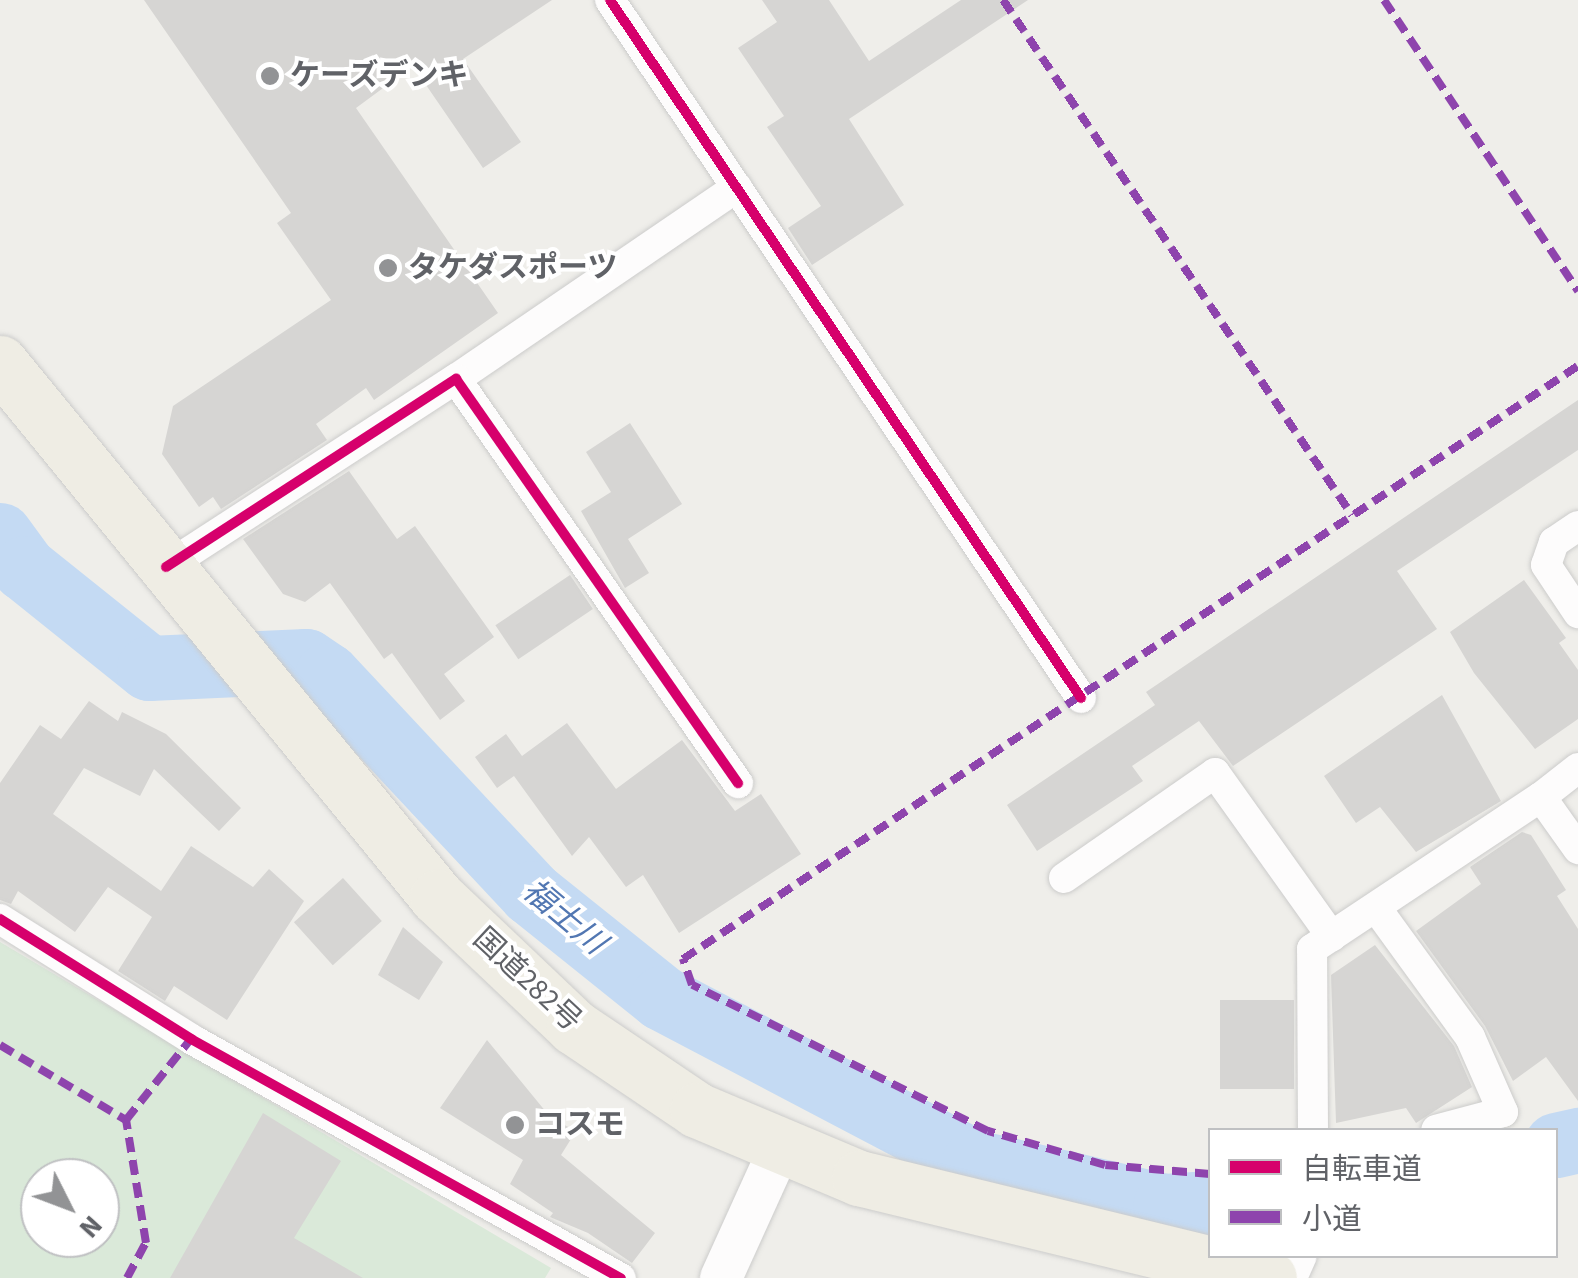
<!DOCTYPE html>
<html>
<head>
<meta charset="utf-8">
<style>
	body { margin:0 }
	#map { position:relative; width:1578px; height:1278px; overflow:hidden; background:#efeeea; font-family:"Source Sans 3","Noto Sans JP",sans-serif }
	div>[style] { position:absolute }
	.green>* { inset:0; background:#dae9d9 }
	.river>* { height:65px; margin:-32.5px; padding:0 32.5px; transform-origin:32.5px; border-radius:32.5px; background:#c4daf3 }
	.building>* { inset:0; background:#d6d5d3; transform-origin:0 0 }
	.roads { filter:drop-shadow(0 0 2px #cccccb) drop-shadow(0 0 2px #cccccb) }
	.street>* { height:30px; margin:-15px; padding:0 15px; transform-origin:15px; border-radius:15px; background:#fdfcfc }
	.secondary>* { height:42px; margin:-21px; padding:0 21px; transform-origin:21px; border-radius:21px; background:#fdfcfc }
	.highway>* { height:55px; margin:-27.5px; padding:0 27.5px; transform-origin:27.5px; border-radius:27.5px; background:#efede4 }
	.quiet>* { height:8px; margin-top:-4px; transform-origin:0; background:repeating-linear-gradient(90deg,#8e44ad 0 15px,transparent 0 23px) }
	.cycleway>* { height:10px; margin:-5px; padding:0 5px; transform-origin:5px; border-radius:5px; background:#d6006c }
	.dots>* { width:28px; height:28px; translate:-50% -50%; box-sizing:border-box; border:5px solid #fff; border-radius:50% }
	span { translate:-50% -50%; white-space:nowrap; text-align:center; line-height:1.15; -webkit-text-stroke:8px #fff; paint-order:stroke }
	.poi-label { font-size:30px; color:#606267; font-weight:700 }
	.left { translate:0 -50%; text-align:left }
	.street-label { font-size:30px; color:#606267 }
	.water-label { font-size:32px; color:#5277b2; font-style:italic }
	.legend { position:absolute; left:1208px; top:1128px; width:350px; height:130px; box-sizing:border-box; background:#fff; border:2px solid #bfc0c2; margin:0; padding:12px 18px; list-style:none; font-size:30px; color:#606267 }
	.legend li { display:flex; align-items:center; gap:20px; height:50px }
	.legend b { width:50px; border:2px solid #bfc0c2 }
	.north { position:absolute; left:20px; top:1158px; width:100px; height:100px; box-sizing:border-box; background:#fff; border:2px solid #bfc0c2; border-radius:50%; rotate:132deg; font-size:28px; font-weight:700; line-height:40px; text-align:center; color:#606267 }
	.north::after { content:''; display:block; margin:auto; width:35px; height:45px; background:#929395; clip-path:polygon(50% 0,100% 100%,50% 72%,0 100%) }
</style>
</head>
<body>
<div id="map">
	<div class="green">
		<i style="clip-path:polygon(evenodd,0 942px,551px 1268px,545px 1278px,0 1278px,0 942px,40px 1178px,100px 1178px,100px 1238px,40px 1238px,40px 1178px)"></i>
	</div>
	<div class="river">
		<i style="left:0;top:535px;width:41px;rotate:54deg"></i>
		<i style="left:24px;top:568px;width:160px;rotate:38.7deg"></i>
		<i style="left:149px;top:668px;width:157px;rotate:-2.6deg"></i>
		<i style="left:306px;top:661px;width:25px;rotate:34deg"></i>
		<i style="left:327px;top:675px;width:299px;rotate:46.9deg"></i>
		<i style="left:531px;top:893px;width:168px;rotate:38.7deg"></i>
		<i style="left:662px;top:998px;width:352px;rotate:27.7deg"></i>
		<i style="left:974px;top:1162px;width:196px;rotate:13deg"></i>
		<i style="left:1165px;top:1206px;width:45px;rotate:-3.8deg"></i>
		<i style="left:1556px;top:1145px;width:23px;rotate:-13deg"></i>
	</div>
	<div class="building">
		<i style="clip-path:polygon(144px 0,552px 0,463px 59px,521px 142px,483px 168px,413px 66px,356px 108px,498px 313px,374px 400px,366px 388px,316px 424px,327px 440px,221px 509px,213px 497px,199px 507px,162px 454px,173px 406px,331px 300px,277px 223px,291px 213px)"></i>
		<i style="clip-path:polygon(762px 0,829px 0,869px 61px,961px 0,1028px 0,849px 119px,904px 205px,812px 265px,788px 228px,821px 206px,767px 127px,784px 116px,738px 48px,777px 22px)"></i>
		<i style="clip-path:polygon(1578px 400px,1578px 450px,1397px 571px,1437px 629px,1233px 766px,1199px 721px,1132px 766px,1143px 781px,1037px 851px,1007px 805px,1155px 705px,1146px 692px)"></i>
		<i style="clip-path:polygon(630px 423px,682px 504px,628px 539px,649px 573px,625px 588px,581px 511px,611px 492px,586px 452px)"></i>
		<i style="clip-path:polygon(349px 471px,397px 539px,415px 526px,494px 637px,444px 674px,465px 701px,440px 720px,392px 653px,384px 659px,330px 583px,305px 602px,283px 594px,243px 539px)"></i>
		<i style="left:570px;top:575px;width:41px;height:90px;rotate:56deg"></i>
		<i style="clip-path:polygon(1524px 580px,1566px 638px,1559px 643px,1578px 670px,1578px 719px,1535px 749px,1474px 673px,1450px 632px)"></i>
		<i style="clip-path:polygon(1442px 695px,1501px 801px,1416px 852px,1380px 807px,1356px 823px,1324px 776px)"></i>
		<i style="clip-path:polygon(89px 701px,118px 721px,122px 712px,166px 734px,241px 808px,219px 831px,154px 769px,140px 796px,84px 768px,53px 814px,161px 891px,191px 846px,253px 887px,269px 869px,304px 901px,227px 1020px,174px 986px,165px 1001px,118px 971px,152px 917px,108px 887px,75px 932px,18px 891px,11px 904px,0 900px,0 783px,40px 725px,61px 739px)"></i>
		<i style="clip-path:polygon(567px 723px,616px 789px,682px 740px,735px 811px,761px 794px,801px 854px,679px 933px,643px 875px,626px 887px,589px 837px,572px 856px,514px 776px,497px 788px,475px 757px,506px 734px,522px 756px)"></i>
		<i style="clip-path:polygon(1522px 832px,1531px 835px,1566px 890px,1557px 896px,1578px 929px,1578px 1101px,1546px 1057px,1513px 1081px,1485px 1026px,1416px 931px,1481px 884px,1470px 867px)"></i>
		<i style="left:343px;top:878px;width:58px;height:66px;rotate:48deg"></i>
		<i style="clip-path:polygon(403px 927px,443px 962px,419px 1000px,378px 975px)"></i>
		<i style="clip-path:polygon(1375px 945px,1454px 1046px,1472px 1087px,1416px 1123px,1406px 1108px,1336px 1123px,1331px 975px)"></i>
		<i style="left:1294px;top:1000px;width:89px;height:74px;rotate:90deg"></i>
		<i style="clip-path:polygon(487px 1040px,551px 1118px,576px 1131px,561px 1155px,655px 1233px,632px 1263px,588px 1233px,550px 1217px,553px 1213px,510px 1184px,523px 1160px,440px 1108px)"></i>
		<i style="clip-path:polygon(263px 1113px,341px 1161px,294px 1238px,363px 1278px,170px 1278px)"></i>
	</div>
	<div class="roads">
		<div class="street">
			<i style="left:610px;top:0;width:842px;rotate:55.99deg"></i>
			<i style="left:456px;top:379px;width:340px;rotate:-34.3deg"></i>
			<i style="left:1578px;top:526px;width:29px;rotate:146deg"></i>
			<i style="left:1554px;top:542px;width:24px;rotate:109deg"></i>
			<i style="left:1546px;top:565px;width:58px;rotate:56.3deg"></i>
			<i style="left:166px;top:567px;width:346px;rotate:-33deg"></i>
			<i style="left:456px;top:379px;width:493px;rotate:55.1deg"></i>
			<i style="left:1578px;top:768px;width:47px;rotate:141.9deg"></i>
			<i style="left:1541px;top:797px;width:64px;rotate:54.6deg"></i>
			<i style="left:1064px;top:878px;width:184px;rotate:-34.8deg"></i>
			<i style="left:1215px;top:773px;width:201px;rotate:54.5deg"></i>
			<i style="left:1377px;top:909px;width:158px;rotate:54deg"></i>
			<i style="left:1470px;top:1037px;width:82px;rotate:66.3deg"></i>
			<i style="left:1503px;top:1112px;width:69px;rotate:165deg"></i>
			<i style="left:0;top:919px;width:226px;rotate:32.1deg"></i>
			<i style="left:191px;top:1039px;width:492px;rotate:29.1deg"></i>
			<i style="left:1313px;top:1130px;width:181px;rotate:-90.3deg"></i>
			<i style="left:1312px;top:949px;width:275px;rotate:-33.6deg"></i>
			<i style="left:1292px;top:1278px;width:24px;rotate:-66deg"></i>
		</div>
		<div class="secondary">
			<i style="left:721px;top:1278px;width:143px;rotate:-65.6deg"></i>
		</div>
		<div class="highway">
			<i style="left:0;top:363px;width:690px;rotate:50.7deg"></i>
			<i style="left:437px;top:897px;width:189px;rotate:43.5deg"></i>
			<i style="left:574px;top:1027px;width:148px;rotate:34deg"></i>
			<i style="left:697px;top:1110px;width:176px;rotate:22.8deg"></i>
			<i style="left:859px;top:1178px;width:422px;rotate:13.7deg"></i>
		</div>
	</div>
	<div class="quiet">
		<i style="left:1003px;top:0;width:622px;rotate:55.88deg"></i>
		<i style="left:1384px;top:0;width:350px;rotate:56.3deg"></i>
		<i style="left:0;top:1045px;width:147px;rotate:30.8deg"></i>
		<i style="left:1210px;top:1174px;width:105px;rotate:-175.1deg"></i>
		<i style="left:1105px;top:1165px;width:122px;rotate:-163.8deg"></i>
		<i style="left:988px;top:1131px;width:330px;rotate:-153.7deg"></i>
		<i style="left:692px;top:985px;width:28px;rotate:-109deg"></i>
		<i style="left:683px;top:959px;width:1074px;rotate:-33.53deg"></i>
		<i style="left:127px;top:1278px;width:40px;rotate:-62deg"></i>
		<i style="left:146px;top:1243px;width:125px;rotate:-99.2deg"></i>
		<i style="left:126px;top:1120px;width:104px;rotate:-51.3deg"></i>
	</div>
	<div class="cycleway">
		<i style="left:610px;top:0;width:842px;rotate:55.99deg"></i>
		<i style="left:166px;top:567px;width:346px;rotate:-33deg"></i>
		<i style="left:456px;top:379px;width:493px;rotate:55.1deg"></i>
		<i style="left:0;top:919px;width:226px;rotate:32.1deg"></i>
		<i style="left:191px;top:1039px;width:492px;rotate:29.1deg"></i>
	</div>
	<div class="dots">
		<i style="left:270px;top:76px;background:#929395"></i>
		<i style="left:388px;top:268px;background:#929395"></i>
		<i style="left:515px;top:1125px;background:#929395"></i>
	</div>
	<div class="poi-label">
		<span class="left" style="left:290px;top:76px">ケーズデンキ</span>
		<span class="left" style="left:408px;top:268px">タケダスポーツ</span>
		<span class="left" style="left:535px;top:1125px">コスモ</span>
	</div>
	<div class="street-label">
		<span style="left:527px;top:980px;rotate:43deg">国道282号</span>
	</div>
	<div class="water-label">
		<span style="left:564px;top:917px;rotate:40deg">福士川</span>
	</div>
	<ul class="legend">
	<li><b style="height:12px;background:#d6006c"></b>自転車道</li>
	<li><b style="height:12px;background:#8e44ad"></b>小道</li>
	</ul>
	<div class="north">N</div>
</div>
</body>
</html>
